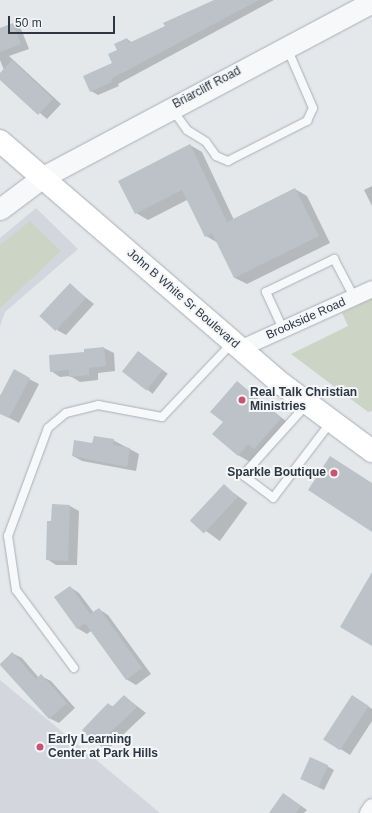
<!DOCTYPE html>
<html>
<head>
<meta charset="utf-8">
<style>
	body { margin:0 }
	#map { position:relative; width:372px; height:813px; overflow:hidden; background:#e4e8eb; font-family:Arial,sans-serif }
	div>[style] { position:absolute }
	.built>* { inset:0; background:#d3d7dd }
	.green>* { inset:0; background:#ccd4c6 }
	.shadow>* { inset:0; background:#0003; transform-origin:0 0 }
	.building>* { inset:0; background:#bcc2c8; transform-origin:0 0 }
	.roads { filter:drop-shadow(0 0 1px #a9afb5) drop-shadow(0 0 1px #a9afb5) }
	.service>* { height:8px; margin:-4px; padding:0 4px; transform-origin:4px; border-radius:4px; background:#f7f8fa }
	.minor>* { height:16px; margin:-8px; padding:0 8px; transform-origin:8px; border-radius:8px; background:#f7f8fa }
	.tertiary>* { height:21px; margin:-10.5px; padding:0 10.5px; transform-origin:10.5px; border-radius:10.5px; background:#f7f8fa }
	.secondary>* { height:22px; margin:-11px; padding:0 11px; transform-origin:11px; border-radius:11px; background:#fff }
	.dots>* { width:11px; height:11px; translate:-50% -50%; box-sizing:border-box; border:2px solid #f4f6f8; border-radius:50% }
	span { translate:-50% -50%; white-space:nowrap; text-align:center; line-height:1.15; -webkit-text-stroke:4px #f4f6f8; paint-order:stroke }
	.street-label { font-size:12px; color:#2d3743 }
	.poi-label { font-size:12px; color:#2d3743; font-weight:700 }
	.left { translate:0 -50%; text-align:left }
	.right { translate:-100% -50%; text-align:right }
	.scale { position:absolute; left:8px; top:16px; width:107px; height:18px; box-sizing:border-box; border:2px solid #2d3743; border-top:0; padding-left:5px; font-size:12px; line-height:14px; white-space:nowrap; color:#2d3743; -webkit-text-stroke:3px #f4f6f8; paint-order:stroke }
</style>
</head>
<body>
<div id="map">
	<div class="built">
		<i style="clip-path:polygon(36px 208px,78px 249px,5px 312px,0 326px,0 238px)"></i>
		<i style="clip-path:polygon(0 680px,160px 813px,0 813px)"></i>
	</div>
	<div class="green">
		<i style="clip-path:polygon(30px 221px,61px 251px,0 308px,0 245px)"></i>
		<i style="clip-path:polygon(372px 298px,372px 411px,368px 412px,291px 354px,348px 326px,342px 313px)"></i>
	</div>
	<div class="shadow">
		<i style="clip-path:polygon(216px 0,274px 0,118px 84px,119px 86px,98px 95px,91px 91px,113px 64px,127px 39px,133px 43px)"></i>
		<i style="clip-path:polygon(13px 25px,21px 29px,29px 49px,9px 56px,61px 104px,47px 119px,0 79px,4px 70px,0 60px,0 29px)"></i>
		<i style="clip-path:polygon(190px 145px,202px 152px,234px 220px,295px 189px,307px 196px,330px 243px,247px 284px,235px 278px,218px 243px,206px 236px,187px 200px,148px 220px,136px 213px)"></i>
		<i style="clip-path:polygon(372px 186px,372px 206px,364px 190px)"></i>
		<i style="clip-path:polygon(70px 285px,94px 304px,66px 335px,57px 330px)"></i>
		<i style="clip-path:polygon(104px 348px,114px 353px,115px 371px,98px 373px,98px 380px,80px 382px,70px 376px,60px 377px,51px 371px,86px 353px,85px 350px)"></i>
		<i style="left:139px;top:352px;width:36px;height:25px;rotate:37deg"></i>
		<i style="clip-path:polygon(29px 379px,39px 384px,19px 423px,0 413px,0 395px)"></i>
		<i style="clip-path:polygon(237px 382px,292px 426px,267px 455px,259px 451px,250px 462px,238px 455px,224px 422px)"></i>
		<i style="clip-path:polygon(113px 440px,139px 454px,136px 471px,82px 461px,73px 456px,93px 444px)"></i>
		<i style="left:224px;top:486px;width:29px;height:47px;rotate:36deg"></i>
		<i style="clip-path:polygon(70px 506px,79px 511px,77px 565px,56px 565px,47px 559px,52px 522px)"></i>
		<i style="clip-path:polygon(70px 587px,79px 593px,94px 613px,99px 609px,108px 615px,151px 674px,136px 685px,126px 679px,91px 631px,87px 634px,77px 628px)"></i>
		<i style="clip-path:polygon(12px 653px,22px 658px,39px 678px,41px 676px,51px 681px,75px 708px,59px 723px,49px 718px,0 664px)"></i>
		<i style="clip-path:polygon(124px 696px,146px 713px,107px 750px,98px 744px,108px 704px,114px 707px)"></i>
		<i style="clip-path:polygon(361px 702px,372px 709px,372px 721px,350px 755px,325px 739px)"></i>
		<i style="clip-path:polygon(327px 766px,334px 770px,324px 790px,307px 782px)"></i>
		<i style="clip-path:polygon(284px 794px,307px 810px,304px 813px,270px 813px)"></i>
	</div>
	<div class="building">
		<i style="clip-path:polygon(214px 0,259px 0,111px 79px,112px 82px,90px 92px,83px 76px,112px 63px,108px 54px,117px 50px,114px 44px,127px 38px,129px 43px,165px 26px,163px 23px)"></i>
		<i style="clip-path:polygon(13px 23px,21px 44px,0 52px,0 28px)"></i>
		<i style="clip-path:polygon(12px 60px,53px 99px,38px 115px,0 80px,0 73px)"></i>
		<i style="clip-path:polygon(190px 144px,227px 222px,295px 188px,319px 236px,234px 278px,212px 233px,205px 237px,182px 190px,135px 214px,118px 181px)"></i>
		<i style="left:70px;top:283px;width:22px;height:45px;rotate:43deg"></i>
		<i style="clip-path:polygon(104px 347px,106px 366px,89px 368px,89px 375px,69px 377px,69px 370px,50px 372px,49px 355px,84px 352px,84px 349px)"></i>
		<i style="left:138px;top:351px;width:31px;height:26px;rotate:38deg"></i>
		<i style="clip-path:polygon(14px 369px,30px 378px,9px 418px,0 414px,0 396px)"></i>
		<i style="clip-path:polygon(237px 381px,281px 418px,254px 449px,248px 444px,238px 456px,212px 434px,223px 422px,210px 412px)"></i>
		<i style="clip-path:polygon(94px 436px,114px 439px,113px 445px,130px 448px,127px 467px,72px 456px,74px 440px,92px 443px)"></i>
		<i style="clip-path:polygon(330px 456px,372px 483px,372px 532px,308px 490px)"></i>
		<i style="left:224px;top:484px;width:19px;height:50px;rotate:43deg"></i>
		<i style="clip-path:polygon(52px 504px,70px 505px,68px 561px,46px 560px,47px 521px,51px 521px)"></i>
		<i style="clip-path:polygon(372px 572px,372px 646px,340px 627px)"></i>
		<i style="clip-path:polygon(70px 586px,90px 614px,99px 608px,142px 668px,126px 680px,85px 623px,77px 629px,54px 597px)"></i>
		<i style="clip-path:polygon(12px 652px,36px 679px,41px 674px,67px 703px,49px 719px,0 665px)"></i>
		<i style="clip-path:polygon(124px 695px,137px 707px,97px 745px,82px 730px,108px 703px,112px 707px)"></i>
		<i style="left:352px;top:695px;width:20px;height:53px;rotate:33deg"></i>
		<i style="left:310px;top:757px;width:20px;height:24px;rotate:24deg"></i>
		<i style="clip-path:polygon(283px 793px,301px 806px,296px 813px,269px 813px)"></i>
	</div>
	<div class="roads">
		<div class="service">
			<i style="left:172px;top:109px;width:26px;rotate:54deg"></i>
			<i style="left:187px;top:130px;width:22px;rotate:32deg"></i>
			<i style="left:206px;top:142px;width:17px;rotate:54deg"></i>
			<i style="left:216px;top:156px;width:13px;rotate:23deg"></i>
			<i style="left:228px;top:161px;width:89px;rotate:-26.9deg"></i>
			<i style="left:307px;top:121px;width:14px;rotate:-65deg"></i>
			<i style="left:313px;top:108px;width:65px;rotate:-113.4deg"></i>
			<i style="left:283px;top:329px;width:41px;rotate:-114.7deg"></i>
			<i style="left:266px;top:292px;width:76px;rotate:-25.9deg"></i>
			<i style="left:334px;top:259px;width:43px;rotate:62.2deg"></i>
			<i style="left:307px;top:404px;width:96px;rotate:132deg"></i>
			<i style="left:243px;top:475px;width:38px;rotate:37deg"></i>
			<i style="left:273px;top:498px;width:96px;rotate:-52.7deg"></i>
			<i style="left:74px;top:668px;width:97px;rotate:-126.6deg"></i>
			<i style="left:16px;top:590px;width:55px;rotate:-98.4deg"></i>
			<i style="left:8px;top:536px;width:115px;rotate:-69.7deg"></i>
			<i style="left:48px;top:428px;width:23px;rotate:-40deg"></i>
			<i style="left:66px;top:413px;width:33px;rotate:-14deg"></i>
			<i style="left:98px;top:405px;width:65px;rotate:10.6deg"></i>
			<i style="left:162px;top:417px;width:102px;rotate:-46.6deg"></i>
		</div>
		<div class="minor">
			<i style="left:240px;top:349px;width:145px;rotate:-24.4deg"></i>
			<i style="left:368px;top:813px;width:7px;rotate:-56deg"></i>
		</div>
		<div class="tertiary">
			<i style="left:0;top:209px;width:54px;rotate:-36.7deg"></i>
			<i style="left:43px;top:177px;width:373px;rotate:-28deg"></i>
		</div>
		<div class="secondary">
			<i style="left:0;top:141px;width:374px;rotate:40.8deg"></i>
			<i style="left:283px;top:385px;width:111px;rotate:36.6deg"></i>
		</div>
	</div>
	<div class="dots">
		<i style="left:242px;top:400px;background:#c65473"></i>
		<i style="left:334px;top:473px;background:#c65473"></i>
		<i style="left:40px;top:747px;background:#c65473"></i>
	</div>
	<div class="street-label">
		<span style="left:207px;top:88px;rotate:-28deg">Briarcliff Road</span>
		<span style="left:183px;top:299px;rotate:41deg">John B White Sr Boulevard</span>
		<span style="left:306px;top:319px;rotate:-24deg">Brookside Road</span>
	</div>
	<div class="poi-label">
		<span class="left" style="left:250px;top:400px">Real Talk Christian<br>Ministries</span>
		<span class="right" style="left:326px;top:473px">Sparkle Boutique</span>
		<span class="left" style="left:48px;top:747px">Early Learning<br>Center at Park Hills</span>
	</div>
	<div class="scale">50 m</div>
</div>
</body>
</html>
